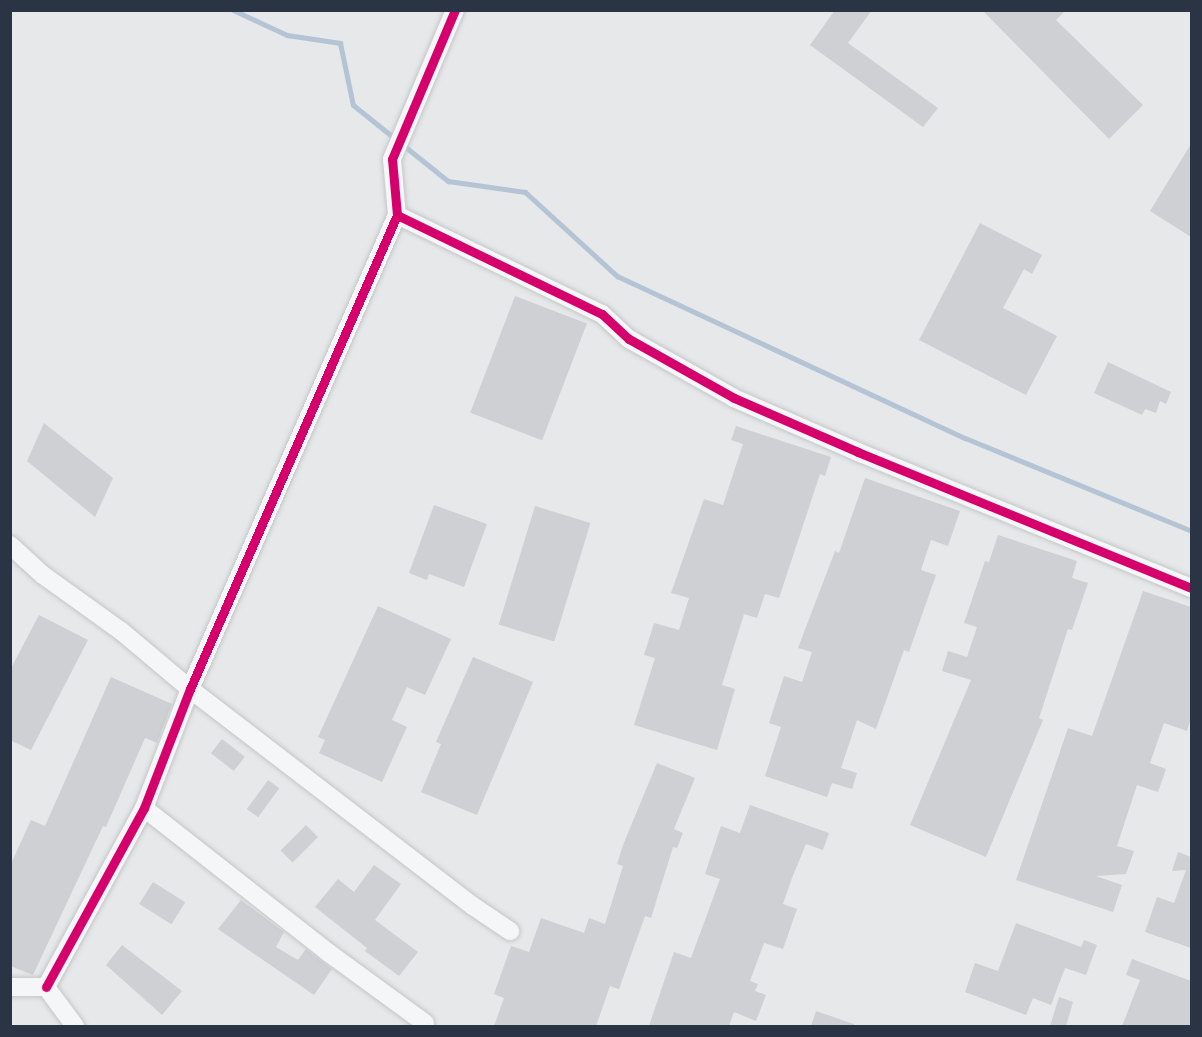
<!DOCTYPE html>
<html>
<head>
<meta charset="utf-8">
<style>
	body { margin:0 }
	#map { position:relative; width:1202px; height:1037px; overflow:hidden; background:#e6e8ea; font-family:Roboto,sans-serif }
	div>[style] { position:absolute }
	.stream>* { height:5px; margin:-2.5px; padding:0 2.5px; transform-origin:2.5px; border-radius:2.5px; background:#b4c4d5 }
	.building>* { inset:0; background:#ced0d3; transform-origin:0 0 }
	.roads { filter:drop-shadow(0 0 2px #c4c6c8) drop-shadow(0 0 2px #c4c6c8) }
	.street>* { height:18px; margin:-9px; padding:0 9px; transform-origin:9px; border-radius:9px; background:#f5f6f7 }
	.cycleway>* { height:9px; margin:-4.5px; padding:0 4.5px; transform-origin:4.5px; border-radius:4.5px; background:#d6006c }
	span { translate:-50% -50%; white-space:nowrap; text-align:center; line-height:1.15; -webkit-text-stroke:4.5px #f4f6f9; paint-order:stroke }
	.frame { position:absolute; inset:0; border:12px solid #2b3445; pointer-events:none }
</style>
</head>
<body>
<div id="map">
	<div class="stream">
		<i style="left:233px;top:10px;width:60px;rotate:24.8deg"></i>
		<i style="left:287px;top:35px;width:54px;rotate:8.6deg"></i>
		<i style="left:340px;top:43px;width:63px;rotate:78.2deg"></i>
		<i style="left:353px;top:105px;width:122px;rotate:38.7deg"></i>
		<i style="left:448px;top:181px;width:78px;rotate:8.1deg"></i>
		<i style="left:525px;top:192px;width:125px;rotate:42.4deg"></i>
		<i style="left:617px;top:276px;width:384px;rotate:25deg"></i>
		<i style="left:965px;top:438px;width:245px;rotate:22.3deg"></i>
	</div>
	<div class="building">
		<i style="clip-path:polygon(835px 10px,872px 10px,848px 43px,938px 108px,923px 127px,810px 45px)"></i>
		<i style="clip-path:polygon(982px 10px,1066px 10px,1056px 20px,1143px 105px,1109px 139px)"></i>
		<i style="clip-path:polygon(1191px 144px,1191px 237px,1150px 211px)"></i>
		<i style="clip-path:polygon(980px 223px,1042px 255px,1032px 274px,1024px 269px,1003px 308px,1057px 336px,1026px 395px,919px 340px)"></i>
		<i style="left:515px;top:296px;width:77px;height:125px;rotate:21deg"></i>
		<i style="clip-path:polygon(1108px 362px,1171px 392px,1166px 404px,1160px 401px,1156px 413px,1145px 409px,1142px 415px,1094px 393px)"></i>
		<i style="clip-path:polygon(44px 423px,113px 478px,95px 517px,27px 461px)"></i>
		<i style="clip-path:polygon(736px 426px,831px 457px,825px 476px,820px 474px,779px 598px,765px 594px,757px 618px,744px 614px,722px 685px,735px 689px,717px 750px,634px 725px,655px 658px,644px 655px,654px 623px,679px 630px,689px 598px,671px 593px,704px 499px,723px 505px,743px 444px,731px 440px)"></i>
		<i style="clip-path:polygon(865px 478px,960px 511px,948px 546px,931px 540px,921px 570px,936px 575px,909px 652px,904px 650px,876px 729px,857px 720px,841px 768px,857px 773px,852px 789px,832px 783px,827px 797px,765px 776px,781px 727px,769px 723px,784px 676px,802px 682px,812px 652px,798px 648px,835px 551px,839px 553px)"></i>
		<i style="clip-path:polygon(434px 505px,487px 524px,464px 587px,429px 574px,427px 580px,409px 573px)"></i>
		<i style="left:535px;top:506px;width:58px;height:124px;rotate:17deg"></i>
		<i style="clip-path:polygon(998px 535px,1077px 561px,1072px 578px,1088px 583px,1072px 630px,1068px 629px,1039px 718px,1043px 720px,986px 857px,910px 825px,971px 680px,942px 671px,948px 651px,967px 657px,977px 627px,964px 623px,985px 561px,989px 562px)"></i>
		<i style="clip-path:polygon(1143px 591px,1191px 607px,1191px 718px,1187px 731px,1164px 723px,1150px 763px,1166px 769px,1158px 792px,1137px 785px,1117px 846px,1134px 851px,1126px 874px,1096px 876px,1122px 885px,1113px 912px,1016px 880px,1068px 728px,1092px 736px)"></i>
		<i style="clip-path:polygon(378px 606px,451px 639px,425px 695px,407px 687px,392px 720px,407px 727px,382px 782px,319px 753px,325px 740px,318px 737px)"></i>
		<i style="clip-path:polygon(39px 615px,88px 640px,31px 750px,10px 740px,10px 670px)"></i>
		<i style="clip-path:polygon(473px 657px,533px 682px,477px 815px,421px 792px,441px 744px,436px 742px)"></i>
		<i style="clip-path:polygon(111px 677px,172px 704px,157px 743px,145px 738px,106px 827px,103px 826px,33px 975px,10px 966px,10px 866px,31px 820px,45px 826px)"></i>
		<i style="left:222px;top:739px;width:29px;height:18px;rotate:38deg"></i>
		<i style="clip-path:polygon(657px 763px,695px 778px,674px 829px,683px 833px,677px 848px,673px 847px,651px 918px,645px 916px,619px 989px,610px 986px,596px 1026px,494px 1026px,504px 998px,494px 994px,511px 946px,529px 952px,541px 918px,584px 933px,589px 918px,605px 924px,623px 866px,617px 864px,623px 845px)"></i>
		<i style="left:268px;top:780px;width:14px;height:36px;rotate:36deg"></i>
		<i style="clip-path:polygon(750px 805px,829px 833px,823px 850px,806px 844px,792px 878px,783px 904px,797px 909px,783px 949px,764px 943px,750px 981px,758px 984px,755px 991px,766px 995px,756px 1021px,734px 1012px,729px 1026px,649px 1026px,674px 952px,691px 958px,720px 879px,705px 874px,721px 826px,740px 833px)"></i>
		<i style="left:306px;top:825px;width:17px;height:36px;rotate:45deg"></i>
		<i style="clip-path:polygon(1178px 852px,1191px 857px,1191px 948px,1145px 932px,1157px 897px,1174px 903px,1186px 870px,1172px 871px)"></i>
		<i style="clip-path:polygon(374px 865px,401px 884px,375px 920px,418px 952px,399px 976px,365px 951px,367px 948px,315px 907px,338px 879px,354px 892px)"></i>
		<i style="left:153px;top:882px;width:38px;height:26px;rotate:32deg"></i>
		<i style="clip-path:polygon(241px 900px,284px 932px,276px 947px,298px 960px,306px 949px,332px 969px,314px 995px,218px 929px)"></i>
		<i style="clip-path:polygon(1016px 923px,1081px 947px,1084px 940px,1097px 945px,1086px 975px,1065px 968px,1051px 1005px,1033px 998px,1026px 1015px,965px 992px,975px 963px,998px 971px)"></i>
		<i style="clip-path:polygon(122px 945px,182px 991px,162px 1015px,106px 965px)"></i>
		<i style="clip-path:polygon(1132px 959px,1191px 981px,1191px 1026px,1122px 1026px,1140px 980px,1126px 975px)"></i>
		<i style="clip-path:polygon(1059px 997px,1073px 1002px,1066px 1026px,1050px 1026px)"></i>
		<i style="clip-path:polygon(816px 1011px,854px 1024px,854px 1026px,811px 1026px)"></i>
	</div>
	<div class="roads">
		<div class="street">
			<i style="left:397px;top:215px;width:228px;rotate:25.8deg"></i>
			<i style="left:602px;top:314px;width:37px;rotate:43deg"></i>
			<i style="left:629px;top:339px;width:120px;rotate:29.3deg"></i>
			<i style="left:734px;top:398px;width:135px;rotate:23.5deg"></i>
			<i style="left:858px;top:452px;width:361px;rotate:22.2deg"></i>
			<i style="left:10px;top:545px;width:45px;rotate:42.3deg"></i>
			<i style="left:43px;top:575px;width:96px;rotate:35.7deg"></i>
			<i style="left:121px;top:631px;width:90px;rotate:40deg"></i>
			<i style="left:190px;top:689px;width:357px;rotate:37.5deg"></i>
			<i style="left:473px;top:906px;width:45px;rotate:34deg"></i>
			<i style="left:144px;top:808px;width:235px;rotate:38.1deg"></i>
			<i style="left:329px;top:953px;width:119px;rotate:36.1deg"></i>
			<i style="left:10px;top:987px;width:36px"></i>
			<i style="left:46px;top:987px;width:204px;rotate:-61.3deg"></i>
			<i style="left:144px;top:808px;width:128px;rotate:-68.9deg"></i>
			<i style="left:190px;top:689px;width:517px;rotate:-66.41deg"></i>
			<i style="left:397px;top:215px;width:56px;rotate:-95.1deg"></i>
			<i style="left:392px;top:159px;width:162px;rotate:-67.1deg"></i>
			<i style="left:46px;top:987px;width:49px;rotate:53.4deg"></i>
		</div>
	</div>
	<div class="cycleway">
		<i style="left:397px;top:215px;width:228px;rotate:25.8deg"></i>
		<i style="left:602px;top:314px;width:37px;rotate:43deg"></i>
		<i style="left:629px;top:339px;width:120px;rotate:29.3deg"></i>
		<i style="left:734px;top:398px;width:135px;rotate:23.5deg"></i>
		<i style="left:858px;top:452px;width:361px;rotate:22.2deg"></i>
		<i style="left:46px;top:987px;width:204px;rotate:-61.3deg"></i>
		<i style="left:144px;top:808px;width:128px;rotate:-68.9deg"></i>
		<i style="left:190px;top:689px;width:517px;rotate:-66.41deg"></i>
		<i style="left:397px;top:215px;width:56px;rotate:-95.1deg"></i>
		<i style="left:392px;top:159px;width:162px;rotate:-67.1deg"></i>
	</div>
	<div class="frame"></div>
</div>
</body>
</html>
